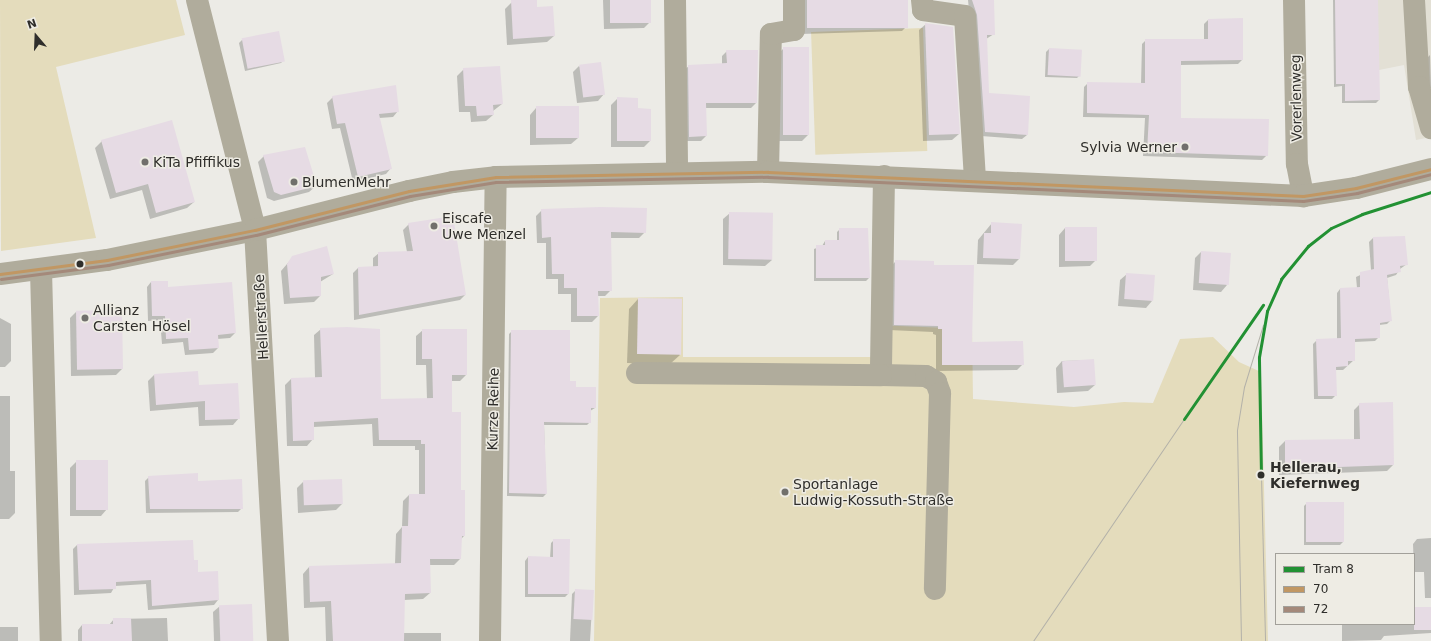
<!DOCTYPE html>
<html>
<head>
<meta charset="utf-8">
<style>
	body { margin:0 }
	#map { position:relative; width:1431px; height:641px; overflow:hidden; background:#ecebe6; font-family:"DejaVu Sans",sans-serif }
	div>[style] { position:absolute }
	.built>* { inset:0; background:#e3e0d5 }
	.green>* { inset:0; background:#e4dcbc; transform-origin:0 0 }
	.shadow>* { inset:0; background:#0003; transform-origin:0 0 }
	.building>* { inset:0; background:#e6dbe4; transform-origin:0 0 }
	.minor>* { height:22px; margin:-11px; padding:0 11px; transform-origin:11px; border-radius:11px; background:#b0ac9c }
	.tram>* { height:1px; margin:-0.5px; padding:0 0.5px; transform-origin:0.5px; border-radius:0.5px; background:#b3b1a9 }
	.bus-1>* { height:3px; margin:-1.5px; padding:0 1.5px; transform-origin:1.5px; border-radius:1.5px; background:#c19763 }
	.bus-2>* { height:3px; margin:-1.5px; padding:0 1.5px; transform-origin:1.5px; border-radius:1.5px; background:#a4897a }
	.tram-1>* { height:3px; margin:-1.5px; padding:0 1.5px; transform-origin:1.5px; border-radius:1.5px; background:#229133 }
	.dots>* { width:11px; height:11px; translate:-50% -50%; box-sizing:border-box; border:2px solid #eeece4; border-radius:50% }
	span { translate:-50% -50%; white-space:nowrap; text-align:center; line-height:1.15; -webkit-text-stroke:3px #eeece4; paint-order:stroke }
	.street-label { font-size:14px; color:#2f2e2b }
	.poi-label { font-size:14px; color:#2f2e2b }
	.right { translate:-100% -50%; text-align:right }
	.left { translate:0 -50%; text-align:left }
	.stop-label { font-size:14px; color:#2f2e2b; font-weight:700 }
	.legend { position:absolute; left:1275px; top:553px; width:140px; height:72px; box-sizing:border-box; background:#eeece4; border:1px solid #a2a09a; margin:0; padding:5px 7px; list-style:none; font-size:12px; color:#2f2e2b }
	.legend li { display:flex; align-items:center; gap:8px; height:20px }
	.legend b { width:20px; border:1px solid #a2a09a }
	.north { position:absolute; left:16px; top:16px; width:40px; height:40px; -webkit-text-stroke:3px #eeece4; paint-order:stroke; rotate:341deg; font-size:11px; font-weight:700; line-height:16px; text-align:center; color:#2f2e2b }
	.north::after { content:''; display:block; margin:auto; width:14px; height:18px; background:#2f2e2b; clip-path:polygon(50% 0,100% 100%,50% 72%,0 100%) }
</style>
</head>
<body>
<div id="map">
	<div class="built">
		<i style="clip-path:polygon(1335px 0,1431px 0,1431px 137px,1416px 140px,1404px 65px,1379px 70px,1344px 70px)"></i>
	</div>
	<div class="green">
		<i style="clip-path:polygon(0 0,176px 0,185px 35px,56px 67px,96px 238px,1px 251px)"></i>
		<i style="left:923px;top:28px;width:123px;height:112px;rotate:88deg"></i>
		<i style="clip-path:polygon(683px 297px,683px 357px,873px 357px,874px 325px,972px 329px,973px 399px,1074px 407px,1124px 402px,1153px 403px,1180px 339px,1213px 337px,1239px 362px,1261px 372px,1268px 641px,594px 641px,600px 298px)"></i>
	</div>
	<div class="shadow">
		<i style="clip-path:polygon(603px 0,650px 0,651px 21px,644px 28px,604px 29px)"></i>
		<i style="clip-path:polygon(805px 0,907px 0,908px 25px,902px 31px,801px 34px)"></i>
		<i style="clip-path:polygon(968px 0,993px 0,994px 34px,986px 39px,988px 94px,1027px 135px,1022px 139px,981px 136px)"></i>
		<i style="clip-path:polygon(1333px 0,1377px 0,1379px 100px,1376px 103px,1342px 103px,1342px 86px,1334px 87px)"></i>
		<i style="clip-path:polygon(512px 2px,536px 8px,554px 36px,547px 42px,507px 45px,505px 9px)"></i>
		<i style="clip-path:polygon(1242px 19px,1242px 60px,1238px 64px,1180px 65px,1180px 119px,1267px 155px,1262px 160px,1143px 156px,1145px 118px,1083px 117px,1084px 87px,1088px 83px,1141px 84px,1142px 44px,1146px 40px,1204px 40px,1204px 24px,1208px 20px)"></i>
		<i style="clip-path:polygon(926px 24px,959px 134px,952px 140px,923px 141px,919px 30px)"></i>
		<i style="clip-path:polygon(278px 32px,284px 60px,281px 63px,245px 71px,239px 43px,242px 40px)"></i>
		<i style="clip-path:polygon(784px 48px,808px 135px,802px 141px,775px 141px,777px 55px)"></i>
		<i style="clip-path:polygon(1049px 49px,1080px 75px,1077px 78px,1045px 77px,1046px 52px)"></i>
		<i style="clip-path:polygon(727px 51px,756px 103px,751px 108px,705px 108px,706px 136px,701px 141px,685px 141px,684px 70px,689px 66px,722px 64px,722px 56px)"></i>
		<i style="clip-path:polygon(1430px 55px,1431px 88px,1429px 88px,1427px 58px)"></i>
		<i style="clip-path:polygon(579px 66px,604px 94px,598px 101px,577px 103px,573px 72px)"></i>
		<i style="clip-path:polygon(464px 69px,502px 104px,493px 111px,493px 115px,486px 121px,471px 122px,470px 112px,459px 112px,457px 76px)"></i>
		<i style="clip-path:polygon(333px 97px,398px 111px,393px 117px,379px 118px,391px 168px,386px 174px,353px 182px,340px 128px,332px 129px,327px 103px)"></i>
		<i style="clip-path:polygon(618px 98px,637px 109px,650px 141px,644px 147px,611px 147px,611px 105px)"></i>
		<i style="clip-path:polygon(536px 108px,578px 138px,571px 144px,530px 145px,530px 115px)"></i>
		<i style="clip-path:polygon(102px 141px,194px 202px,187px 208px,150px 219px,142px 190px,110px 199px,95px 148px)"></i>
		<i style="clip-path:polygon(264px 156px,316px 186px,309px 192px,274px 201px,267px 198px,258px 162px)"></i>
		<i style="clip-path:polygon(542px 210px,645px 232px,639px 238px,610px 238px,611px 290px,605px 296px,597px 296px,598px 316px,592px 322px,571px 322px,571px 294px,558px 294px,558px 279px,546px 279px,546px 243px,537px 243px,536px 216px)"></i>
		<i style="clip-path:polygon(730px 213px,772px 260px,765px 266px,723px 265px,723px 219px)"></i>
		<i style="clip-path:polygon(992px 223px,1019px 259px,1013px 265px,977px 264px,978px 240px)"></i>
		<i style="clip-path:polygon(409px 224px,465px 295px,460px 300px,354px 320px,353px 273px,358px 268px,373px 268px,373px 258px,379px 253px,407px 252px,403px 230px)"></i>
		<i style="clip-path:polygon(1065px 228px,1096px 260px,1090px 266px,1059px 267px,1059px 235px)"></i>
		<i style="clip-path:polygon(840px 229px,869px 278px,866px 281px,814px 281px,814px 249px,822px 246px,825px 241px,837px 241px,837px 232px)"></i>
		<i style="clip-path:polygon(1373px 238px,1407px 264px,1400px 269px,1396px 275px,1387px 278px,1391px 320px,1387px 324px,1379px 325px,1379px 337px,1375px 341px,1354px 342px,1354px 360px,1343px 370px,1335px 370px,1336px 395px,1332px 399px,1314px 399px,1313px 344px,1317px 340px,1337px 339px,1337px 293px,1340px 289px,1357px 288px,1356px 277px,1371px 270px,1369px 242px)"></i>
		<i style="clip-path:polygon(1201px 252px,1227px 285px,1221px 292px,1193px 290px,1195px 258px)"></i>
		<i style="clip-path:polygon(293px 257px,333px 274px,320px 282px,320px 296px,314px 302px,284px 304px,281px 271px)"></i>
		<i style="clip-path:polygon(896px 261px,933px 266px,971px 343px,1023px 364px,1017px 370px,936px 371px,936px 335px,933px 334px,933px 332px,889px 330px,890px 267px)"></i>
		<i style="clip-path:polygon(1127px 274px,1152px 301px,1146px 308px,1118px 306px,1120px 280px)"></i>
		<i style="clip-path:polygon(151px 282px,167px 288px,235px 333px,230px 338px,217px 339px,218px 348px,213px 353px,185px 355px,183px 342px,162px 344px,160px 320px,148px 321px,147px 287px)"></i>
		<i style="clip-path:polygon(638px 299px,680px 355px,670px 364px,627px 363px,629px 309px)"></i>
		<i style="clip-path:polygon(121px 311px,122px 369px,116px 375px,71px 376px,70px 318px,76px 312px)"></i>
		<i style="clip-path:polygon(0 318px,11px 324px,11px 361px,5px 367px,0 367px)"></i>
		<i style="clip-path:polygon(321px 329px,380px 400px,427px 400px,426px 365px,416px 365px,416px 336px,423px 330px,466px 375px,460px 381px,451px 381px,451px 413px,464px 536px,461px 539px,460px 559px,454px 565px,429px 565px,430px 593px,423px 599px,404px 600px,403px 633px,441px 633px,441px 641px,326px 641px,325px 607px,304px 608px,303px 574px,309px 567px,395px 564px,396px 534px,402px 527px,403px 501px,409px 495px,419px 495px,419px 450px,415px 450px,415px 446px,373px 446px,372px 424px,313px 427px,313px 439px,307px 446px,287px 446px,285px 385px,291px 379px,315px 378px,314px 335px)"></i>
		<i style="clip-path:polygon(512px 331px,595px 408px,590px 411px,590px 422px,587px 425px,544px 425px,546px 494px,543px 497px,507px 496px,509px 334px)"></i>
		<i style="clip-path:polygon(1093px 360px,1095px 385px,1088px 391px,1057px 393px,1056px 368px,1062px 361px)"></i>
		<i style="clip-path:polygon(197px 372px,198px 387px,239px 418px,233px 425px,199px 426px,198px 407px,150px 411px,148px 381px,154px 375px)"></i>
		<i style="clip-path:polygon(0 396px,10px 396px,10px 471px,15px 471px,15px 513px,9px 519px,0 519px)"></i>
		<i style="clip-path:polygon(1392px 403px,1393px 465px,1387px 471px,1279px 475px,1279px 447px,1285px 441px,1354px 440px,1354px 410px,1360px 404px)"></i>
		<i style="clip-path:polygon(76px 462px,107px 509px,101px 516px,70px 516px,70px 468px)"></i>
		<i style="clip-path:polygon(149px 477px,197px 482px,242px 508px,238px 512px,146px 513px,145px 481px)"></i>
		<i style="clip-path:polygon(303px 482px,342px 504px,336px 510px,298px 513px,297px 488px)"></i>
		<i style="clip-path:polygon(1307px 503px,1343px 542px,1340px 545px,1304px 545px,1304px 506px)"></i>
		<i style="clip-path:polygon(1431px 538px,1431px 598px,1425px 598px,1424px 572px,1414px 572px,1413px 544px,1417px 539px)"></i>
		<i style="clip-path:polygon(554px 540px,568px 594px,565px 597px,525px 597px,525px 561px,528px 557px,550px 558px,551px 543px)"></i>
		<i style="clip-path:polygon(77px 545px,193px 561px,197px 573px,217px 572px,218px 600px,214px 605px,148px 610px,146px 584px,115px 586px,111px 593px,74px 595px,73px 549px)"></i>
		<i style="clip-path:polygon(576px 590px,593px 591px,590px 641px,570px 641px,572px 594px)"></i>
		<i style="clip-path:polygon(220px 606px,252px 641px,214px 641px,213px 612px)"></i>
		<i style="clip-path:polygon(1431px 608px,1431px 633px,1384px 636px,1381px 640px,1342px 641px,1342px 624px,1414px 624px,1414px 609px)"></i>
		<i style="clip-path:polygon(167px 618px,168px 641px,78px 641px,78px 630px,82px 625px,109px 625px,114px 619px)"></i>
		<i style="left:18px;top:627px;width:14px;height:18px;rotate:90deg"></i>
	</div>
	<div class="building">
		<i style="clip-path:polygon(511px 0,537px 0,537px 7px,553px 6px,555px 36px,513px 39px)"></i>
		<i style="left:610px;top:0;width:41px;height:23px"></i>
		<i style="left:807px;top:0;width:101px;height:28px"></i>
		<i style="clip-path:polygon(972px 0,994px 0,995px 35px,987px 35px,989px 93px,1030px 96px,1028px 135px,985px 132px,977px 15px)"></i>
		<i style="clip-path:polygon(1335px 0,1378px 0,1380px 100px,1345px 101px,1345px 84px,1336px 84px)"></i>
		<i style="clip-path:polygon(1243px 18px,1243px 60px,1181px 61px,1181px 118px,1269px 119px,1268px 156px,1147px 152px,1149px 115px,1087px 113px,1087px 82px,1145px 83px,1145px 39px,1208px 39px,1208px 19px)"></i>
		<i style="clip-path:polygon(925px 23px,953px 27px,960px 134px,929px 135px)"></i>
		<i style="left:279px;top:31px;width:31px;height:38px;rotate:79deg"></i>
		<i style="left:783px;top:47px;width:26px;height:88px"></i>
		<i style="left:1049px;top:48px;width:33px;height:27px;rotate:3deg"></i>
		<i style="clip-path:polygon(726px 50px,758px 50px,757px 103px,706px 103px,707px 136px,689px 137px,688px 65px,727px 63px)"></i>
		<i style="left:601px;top:62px;width:33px;height:22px;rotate:83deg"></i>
		<i style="clip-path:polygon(500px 66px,503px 104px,493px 105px,494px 115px,477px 116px,476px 106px,465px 106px,463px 68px)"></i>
		<i style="clip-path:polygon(396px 85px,399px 112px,379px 114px,392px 169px,358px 177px,345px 123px,337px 124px,332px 96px)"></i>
		<i style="clip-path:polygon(617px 97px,638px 98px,638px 108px,651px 109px,651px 141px,617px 141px)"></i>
		<i style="left:579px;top:106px;width:32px;height:43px;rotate:90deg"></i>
		<i style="clip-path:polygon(172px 120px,195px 202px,156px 213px,148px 184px,116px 193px,101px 140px)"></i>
		<i style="clip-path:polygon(305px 147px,317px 186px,281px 195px,274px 192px,263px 155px)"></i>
		<i style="clip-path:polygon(600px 207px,647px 208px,646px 233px,611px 232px,612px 291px,598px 291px,599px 316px,577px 316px,577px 288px,564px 288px,564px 274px,552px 274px,551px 237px,542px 238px,541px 209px)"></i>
		<i style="left:729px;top:212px;width:44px;height:47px;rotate:1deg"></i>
		<i style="clip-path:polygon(453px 216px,466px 295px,359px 315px,358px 267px,378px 266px,378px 252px,413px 251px,408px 223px)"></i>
		<i style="clip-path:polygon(991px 222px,1022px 224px,1020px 259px,983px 258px,984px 233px,991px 233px)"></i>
		<i style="left:1065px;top:227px;width:32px;height:34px"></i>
		<i style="clip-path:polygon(839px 228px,868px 228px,870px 278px,816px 278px,816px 245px,825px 245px,825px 240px,839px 240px)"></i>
		<i style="clip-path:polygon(1405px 236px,1408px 265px,1400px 266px,1401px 272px,1387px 275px,1392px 321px,1380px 323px,1380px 338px,1355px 339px,1355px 361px,1348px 361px,1348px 366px,1336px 367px,1337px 396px,1318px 396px,1316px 339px,1341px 338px,1340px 288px,1360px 287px,1360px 272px,1374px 269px,1373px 237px)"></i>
		<i style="clip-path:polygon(327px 246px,334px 274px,321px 277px,321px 296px,290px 298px,287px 264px,292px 256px)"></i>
		<i style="left:1201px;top:251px;width:30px;height:32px;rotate:4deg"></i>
		<i style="clip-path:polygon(895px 260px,934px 261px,934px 265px,974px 265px,972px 342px,1023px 341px,1024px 365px,942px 365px,942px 329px,938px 329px,938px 326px,894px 325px)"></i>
		<i style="left:1126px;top:273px;width:29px;height:26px;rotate:4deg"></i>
		<i style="clip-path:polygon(151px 281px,168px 281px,168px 287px,232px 282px,236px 333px,218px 335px,219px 348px,189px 350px,188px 338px,166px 339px,165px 316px,152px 316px)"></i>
		<i style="left:638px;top:298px;width:44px;height:56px;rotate:1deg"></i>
		<i style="left:122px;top:310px;width:59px;height:46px;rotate:89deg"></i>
		<i style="clip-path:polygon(347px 327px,380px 329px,381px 399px,433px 398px,432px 359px,422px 359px,422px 329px,467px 329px,467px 375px,452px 375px,452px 412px,461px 412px,461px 490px,465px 490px,465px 536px,462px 536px,461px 559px,430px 559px,431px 593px,405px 594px,404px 641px,333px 641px,331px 601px,310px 602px,309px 566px,401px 563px,402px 526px,408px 526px,409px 494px,425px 494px,425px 444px,421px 444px,421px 440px,379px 440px,378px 418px,314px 422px,314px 440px,293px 441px,291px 378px,322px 377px,320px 328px)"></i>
		<i style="clip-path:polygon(511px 330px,570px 330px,570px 381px,576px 381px,576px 387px,596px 387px,596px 408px,591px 408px,591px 423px,544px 422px,547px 494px,509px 493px)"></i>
		<i style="left:1094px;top:359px;width:26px;height:32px;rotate:86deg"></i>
		<i style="clip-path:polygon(198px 371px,199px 385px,238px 383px,240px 419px,205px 420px,205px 401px,156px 405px,154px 374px)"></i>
		<i style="clip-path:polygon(1393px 402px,1394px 465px,1285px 469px,1285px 440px,1360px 439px,1359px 403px)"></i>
		<i style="left:108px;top:460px;width:50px;height:32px;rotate:90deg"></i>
		<i style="clip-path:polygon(198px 473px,198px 481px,242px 479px,243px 509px,150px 509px,148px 476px)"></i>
		<i style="left:342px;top:479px;width:25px;height:39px;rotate:88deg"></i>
		<i style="left:1306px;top:502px;width:38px;height:40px"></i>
		<i style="clip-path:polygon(553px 539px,570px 539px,569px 594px,528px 594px,528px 556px,553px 557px)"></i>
		<i style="clip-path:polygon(193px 540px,194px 560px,198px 560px,198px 572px,218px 571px,219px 600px,152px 606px,151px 580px,116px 582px,116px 589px,79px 590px,77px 544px)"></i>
		<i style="left:575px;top:589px;width:19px;height:30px;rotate:3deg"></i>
		<i style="left:252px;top:604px;width:37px;height:33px;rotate:88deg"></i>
		<i style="left:1431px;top:607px;width:23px;height:17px;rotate:90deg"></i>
		<i style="clip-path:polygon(113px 618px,131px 618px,132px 641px,82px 641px,82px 624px,113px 624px)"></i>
	</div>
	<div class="minor">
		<i style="left:197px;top:0;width:237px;rotate:75.8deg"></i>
		<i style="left:255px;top:230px;width:412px;rotate:86.8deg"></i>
		<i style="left:675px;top:0;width:173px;rotate:89.3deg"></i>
		<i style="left:922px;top:0;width:10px;rotate:84deg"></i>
		<i style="left:923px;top:10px;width:42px;rotate:8.1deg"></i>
		<i style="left:965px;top:16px;width:165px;rotate:86.5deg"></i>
		<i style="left:1294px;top:0;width:164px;rotate:89deg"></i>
		<i style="left:1297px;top:164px;width:33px;rotate:79deg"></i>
		<i style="left:1414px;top:0;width:87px;rotate:86.7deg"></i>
		<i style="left:1419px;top:87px;width:43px;rotate:73.7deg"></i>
		<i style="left:768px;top:172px;width:138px;rotate:-88.8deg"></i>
		<i style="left:771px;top:34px;width:23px;rotate:-10deg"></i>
		<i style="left:794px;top:30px;width:30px;rotate:-90deg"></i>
		<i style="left:884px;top:176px;width:199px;rotate:90.9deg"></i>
		<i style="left:881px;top:375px;width:45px;rotate:1.3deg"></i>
		<i style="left:926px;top:376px;width:12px;rotate:31deg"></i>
		<i style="left:936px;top:382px;width:12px;rotate:70deg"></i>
		<i style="left:940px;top:393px;width:196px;rotate:91.5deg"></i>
		<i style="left:41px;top:270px;width:371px;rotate:88.5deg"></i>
		<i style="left:0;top:274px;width:108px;rotate:-7.5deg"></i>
		<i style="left:107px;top:260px;width:151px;rotate:-11.5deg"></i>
		<i style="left:255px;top:230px;width:159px;rotate:-14.2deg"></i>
		<i style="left:409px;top:191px;width:45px;rotate:-11.6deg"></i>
		<i style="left:453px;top:182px;width:43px;rotate:-6.6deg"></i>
		<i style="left:496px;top:177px;width:272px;rotate:-1.1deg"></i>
		<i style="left:768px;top:172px;width:536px;rotate:2.57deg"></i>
		<i style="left:1303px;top:196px;width:54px;rotate:-8.6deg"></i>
		<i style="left:1356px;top:188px;width:77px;rotate:-14.2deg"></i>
		<i style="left:637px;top:373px;width:244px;rotate:0.5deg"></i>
		<i style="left:490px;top:641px;width:464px;rotate:-89.3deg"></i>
	</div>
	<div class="tram">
		<i style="left:1261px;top:475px;width:166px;rotate:88.6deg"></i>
		<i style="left:1033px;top:641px;width:268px;rotate:-55.8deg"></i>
		<i style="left:1241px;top:641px;width:211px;rotate:-91.1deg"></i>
		<i style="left:1237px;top:430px;width:44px;rotate:-80.8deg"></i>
		<i style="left:1244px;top:387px;width:65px;rotate:-73deg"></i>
	</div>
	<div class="bus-1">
		<i style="left:0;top:274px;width:108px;rotate:-7.5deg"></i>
		<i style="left:107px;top:260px;width:151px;rotate:-11.5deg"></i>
		<i style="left:255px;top:230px;width:159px;rotate:-14.2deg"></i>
		<i style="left:409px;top:191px;width:88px;rotate:-9.1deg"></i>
		<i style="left:496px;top:177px;width:272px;rotate:-1.1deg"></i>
		<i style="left:768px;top:172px;width:536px;rotate:2.57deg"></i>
		<i style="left:1303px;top:196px;width:54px;rotate:-8.6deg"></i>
		<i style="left:1356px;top:188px;width:77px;rotate:-14.2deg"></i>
	</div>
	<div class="bus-2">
		<i style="left:1px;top:279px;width:108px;rotate:-7.5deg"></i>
		<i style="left:108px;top:265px;width:151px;rotate:-11.5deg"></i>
		<i style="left:256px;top:235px;width:159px;rotate:-14.2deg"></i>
		<i style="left:410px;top:196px;width:87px;rotate:-9.2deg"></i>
		<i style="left:496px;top:182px;width:272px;rotate:-1.1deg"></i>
		<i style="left:768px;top:177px;width:536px;rotate:2.57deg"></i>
		<i style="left:1303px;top:201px;width:55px;rotate:-8.4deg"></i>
		<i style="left:1357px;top:193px;width:76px;rotate:-14.4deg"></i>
	</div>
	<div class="tram-1">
		<i style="left:1184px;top:419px;width:139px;rotate:-55.3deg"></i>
		<i style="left:1261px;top:475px;width:118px;rotate:-91deg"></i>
		<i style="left:1259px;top:357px;width:47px;rotate:-80.1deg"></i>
		<i style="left:1267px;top:311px;width:35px;rotate:-66deg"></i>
		<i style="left:1281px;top:279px;width:43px;rotate:-50.7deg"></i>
		<i style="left:1308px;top:246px;width:29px;rotate:-38deg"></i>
		<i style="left:1331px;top:228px;width:34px;rotate:-24deg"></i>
		<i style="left:1362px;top:214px;width:72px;rotate:-17.7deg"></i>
	</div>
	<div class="dots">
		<i style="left:1185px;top:147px;background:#71706c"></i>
		<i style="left:145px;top:162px;background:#71706c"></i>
		<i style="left:294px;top:182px;background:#71706c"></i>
		<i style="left:434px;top:226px;background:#71706c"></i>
		<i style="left:80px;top:264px;background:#2f2e2b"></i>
		<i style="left:85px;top:318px;background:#71706c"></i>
		<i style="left:1261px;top:475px;background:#2f2e2b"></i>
		<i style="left:785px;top:492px;background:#71706c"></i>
	</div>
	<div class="street-label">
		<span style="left:1296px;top:98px;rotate:-91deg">Vorerlenweg</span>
		<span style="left:261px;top:317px;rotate:-93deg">Hellerstraße</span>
		<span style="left:493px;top:409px;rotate:-89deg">Kurze Reihe</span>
	</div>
	<div class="poi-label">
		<span class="right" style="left:1177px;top:147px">Sylvia Werner</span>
		<span class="left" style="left:153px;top:162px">KiTa Pfiffikus</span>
		<span class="left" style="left:302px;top:182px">BlumenMehr</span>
		<span class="left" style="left:442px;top:226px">Eiscafe<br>Uwe Menzel</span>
		<span class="left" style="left:93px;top:318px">Allianz<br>Carsten Hösel</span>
		<span class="left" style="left:793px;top:492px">Sportanlage<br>Ludwig-Kossuth-Straße</span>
	</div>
	<div class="stop-label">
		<span class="left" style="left:1270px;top:475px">Hellerau,<br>Kiefernweg</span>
	</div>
	<ul class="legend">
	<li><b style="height:5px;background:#229133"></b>Tram 8</li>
	<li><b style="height:5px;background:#c19763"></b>70</li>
	<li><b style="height:5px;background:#a4897a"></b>72</li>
	</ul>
	<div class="north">N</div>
</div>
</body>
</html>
